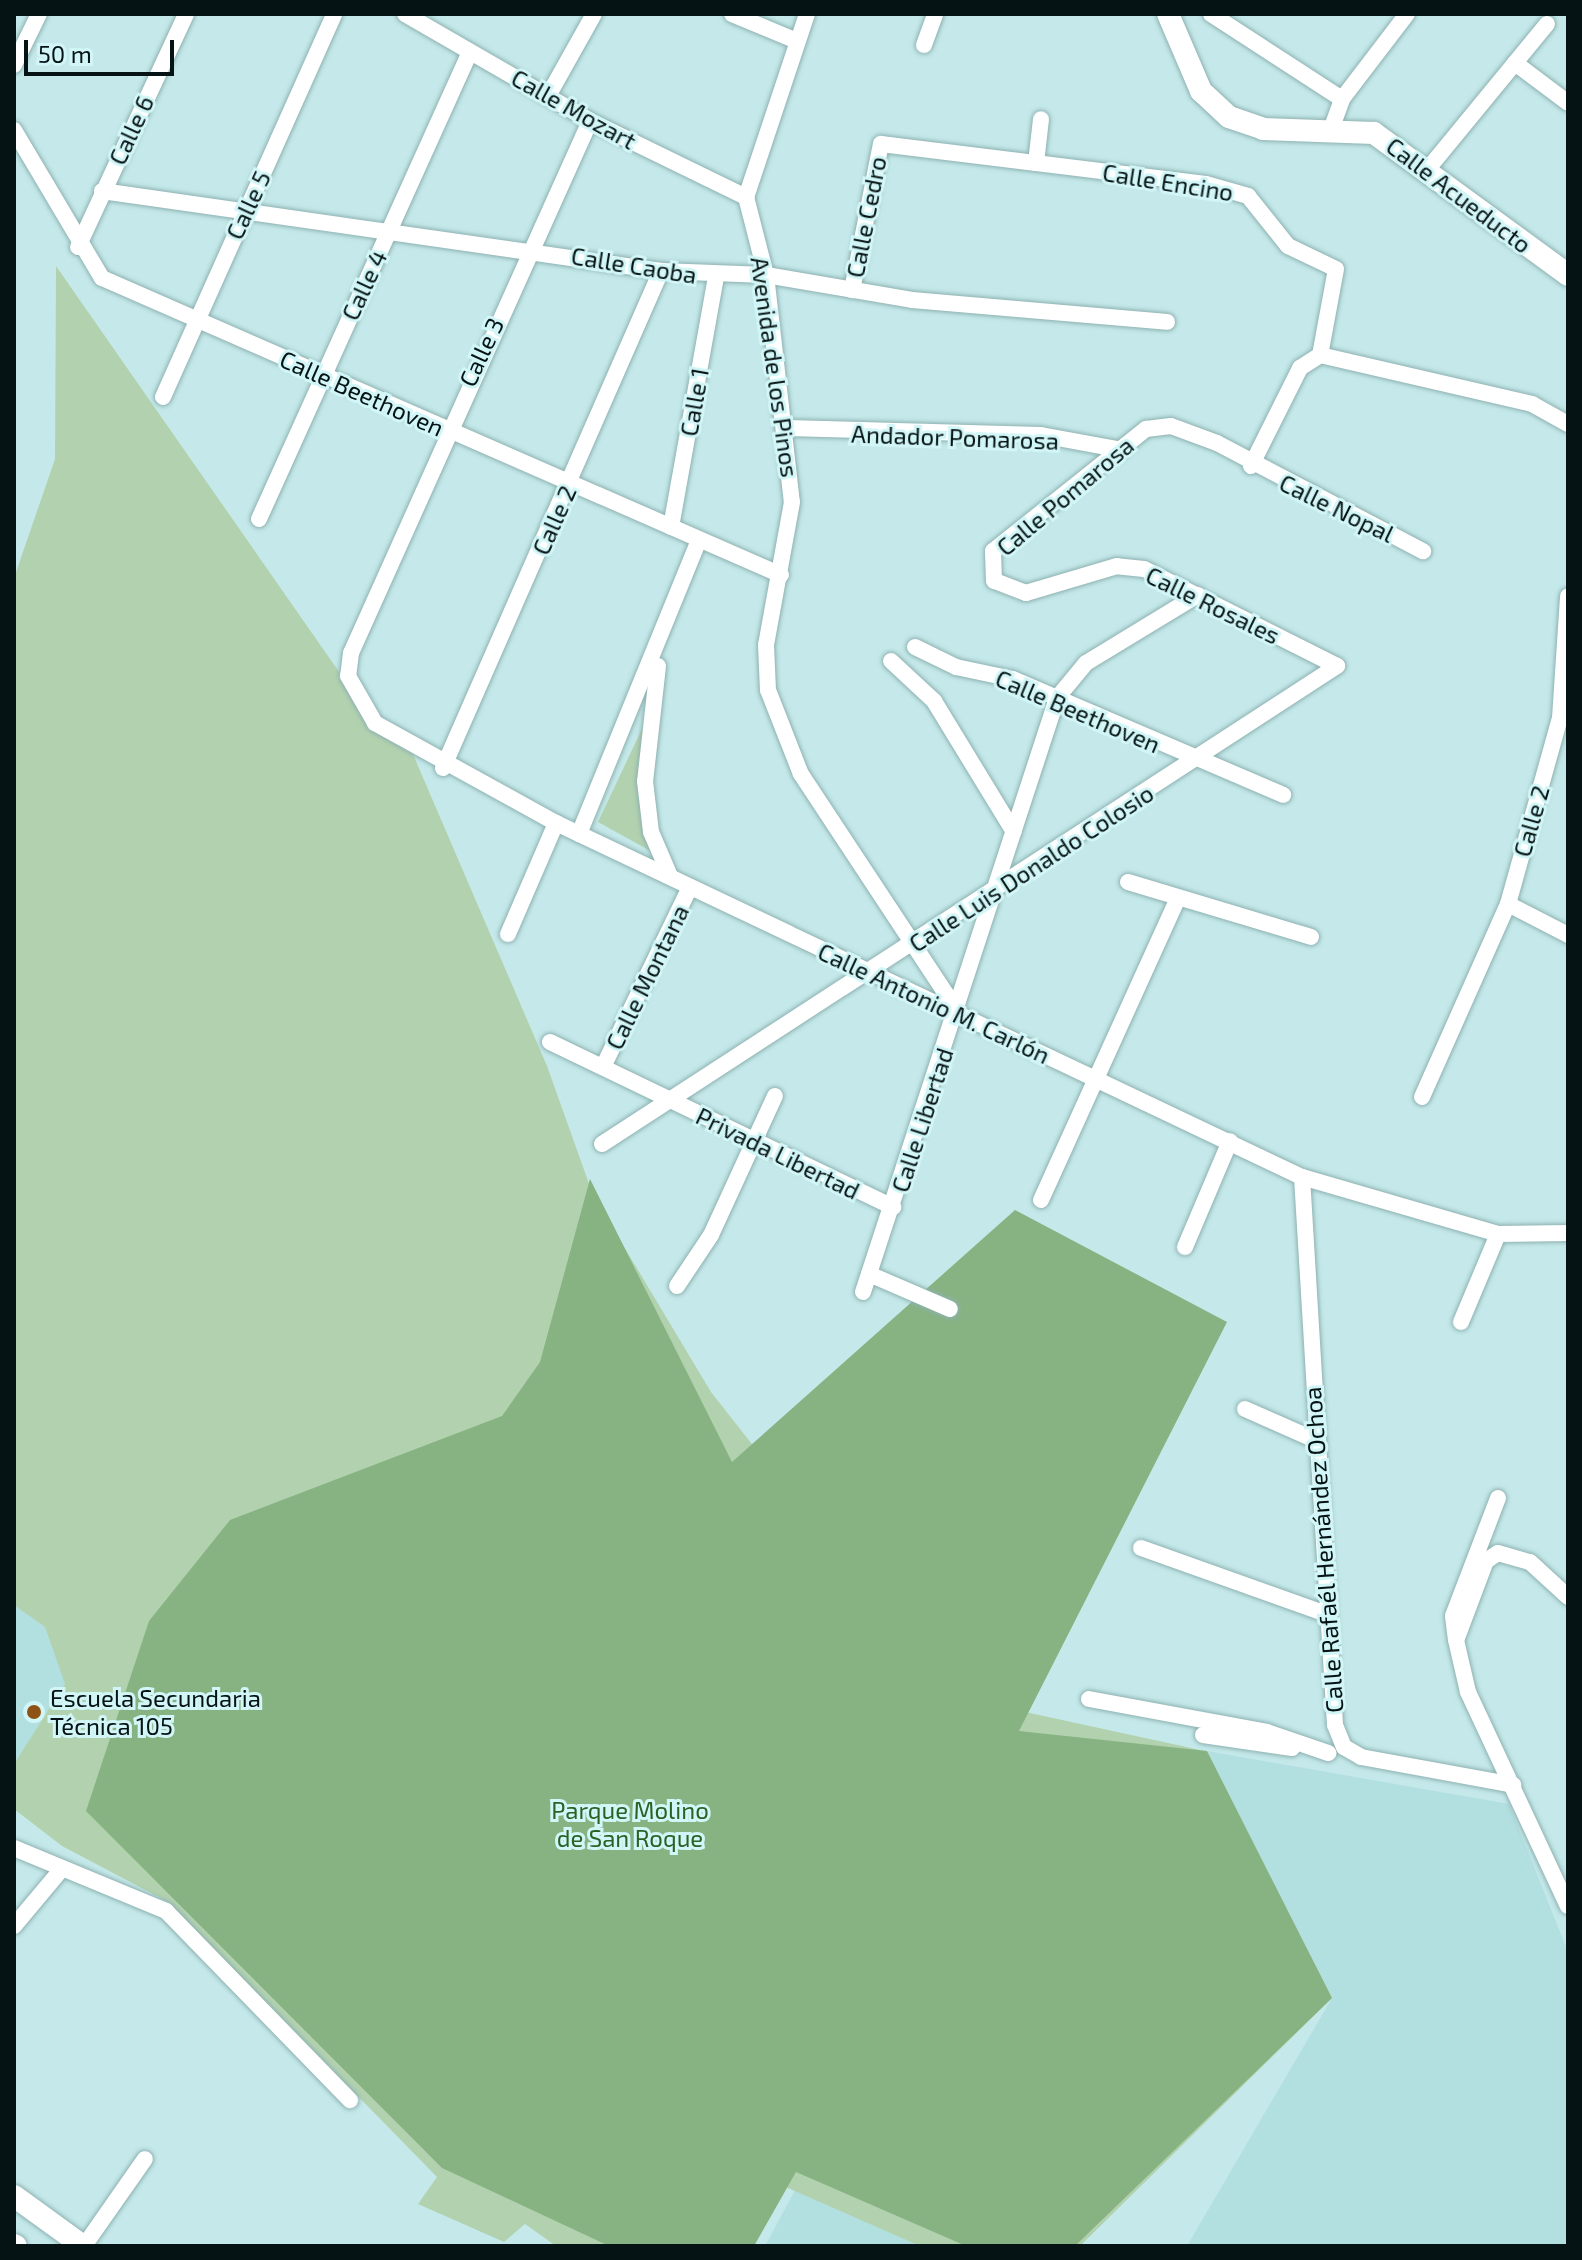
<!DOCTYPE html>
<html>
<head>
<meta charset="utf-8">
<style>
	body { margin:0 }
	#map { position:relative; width:1582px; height:2260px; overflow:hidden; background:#c5e9ea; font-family:"Exo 2",sans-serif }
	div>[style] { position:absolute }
	.built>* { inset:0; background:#b2dfe0 }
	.green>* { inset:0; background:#b2d2af }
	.forest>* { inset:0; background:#87b383 }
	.roads { filter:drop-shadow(0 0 2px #8eb1b1) drop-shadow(0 0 2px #8eb1b1) }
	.street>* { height:16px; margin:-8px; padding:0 8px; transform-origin:8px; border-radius:8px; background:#fff }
	.secondary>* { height:22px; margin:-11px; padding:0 11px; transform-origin:11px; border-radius:11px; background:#fff }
	.dots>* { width:22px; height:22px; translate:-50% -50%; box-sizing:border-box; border:4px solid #d2f6f7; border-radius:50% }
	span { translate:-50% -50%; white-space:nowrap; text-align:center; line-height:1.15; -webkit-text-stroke:6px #d2f6f7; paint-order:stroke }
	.street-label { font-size:24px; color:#061314 }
	.poi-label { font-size:24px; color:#061314 }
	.left { translate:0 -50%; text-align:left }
	.park-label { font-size:24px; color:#286325 }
	.frame { position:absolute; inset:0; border:16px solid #061314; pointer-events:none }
	.scale { position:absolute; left:24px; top:40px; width:150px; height:36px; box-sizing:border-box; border:4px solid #061314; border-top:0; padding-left:10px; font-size:24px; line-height:28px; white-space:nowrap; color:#061314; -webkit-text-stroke:6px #d2f6f7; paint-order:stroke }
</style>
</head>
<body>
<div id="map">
	<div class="built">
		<i style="clip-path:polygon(14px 1597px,95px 1657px,14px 1767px)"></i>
		<i style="clip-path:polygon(1207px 1751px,1509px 1804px,1568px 1952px,1568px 2246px,1187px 2246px,1332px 1998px)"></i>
		<i style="clip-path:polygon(800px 2181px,950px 2246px,765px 2246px)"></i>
	</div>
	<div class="green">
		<i style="clip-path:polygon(56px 266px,351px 689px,412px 752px,547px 1066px,593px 1195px,711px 1392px,755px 1448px,1016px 1710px,1205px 1751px,1332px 1998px,1080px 2246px,920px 2246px,772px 2181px,737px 2246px,556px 2246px,525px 2224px,504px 2242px,418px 2204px,437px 2177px,168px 1902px,62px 1846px,14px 1809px,14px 1764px,65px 1684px,45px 1627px,14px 1605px,14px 578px,55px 459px)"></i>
		<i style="clip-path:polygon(657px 697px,646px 777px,663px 858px,598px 822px)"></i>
	</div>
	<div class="forest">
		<i style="clip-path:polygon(590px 1179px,732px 1462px,1015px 1210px,1227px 1322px,1019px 1731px,1207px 1751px,1332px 1998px,1075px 2246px,966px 2246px,796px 2172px,754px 2246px,609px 2246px,442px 2168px,86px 1811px,149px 1621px,230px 1520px,502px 1416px,540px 1362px)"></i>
	</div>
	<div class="roads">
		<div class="street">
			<i style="left:405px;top:14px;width:214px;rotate:30deg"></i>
			<i style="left:590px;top:121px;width:174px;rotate:26deg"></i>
			<i style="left:732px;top:14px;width:70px;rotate:22.6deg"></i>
			<i style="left:807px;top:14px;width:193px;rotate:108.4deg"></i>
			<i style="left:746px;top:197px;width:81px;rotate:75.6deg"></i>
			<i style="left:766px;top:275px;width:228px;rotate:83.5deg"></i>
			<i style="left:792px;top:502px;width:145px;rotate:100.3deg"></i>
			<i style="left:766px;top:645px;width:45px;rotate:87.5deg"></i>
			<i style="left:768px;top:690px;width:90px;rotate:68.6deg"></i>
			<i style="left:801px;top:774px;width:284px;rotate:56.6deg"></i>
			<i style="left:1211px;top:14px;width:156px;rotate:33deg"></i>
			<i style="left:924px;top:45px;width:33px;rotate:-70deg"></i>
			<i style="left:1515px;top:63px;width:66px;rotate:37deg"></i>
			<i style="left:14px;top:65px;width:57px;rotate:-63.9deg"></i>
			<i style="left:548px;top:96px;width:94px;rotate:-60.7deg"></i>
			<i style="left:590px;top:121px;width:583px;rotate:114.19deg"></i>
			<i style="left:351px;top:653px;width:23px;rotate:97deg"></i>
			<i style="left:348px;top:676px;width:54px;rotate:60.1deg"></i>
			<i style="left:375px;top:723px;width:207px;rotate:28.9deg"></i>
			<i style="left:556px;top:823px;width:826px;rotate:25.39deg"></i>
			<i style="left:1302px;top:1177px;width:204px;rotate:16.2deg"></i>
			<i style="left:1498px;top:1234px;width:70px;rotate:-0.8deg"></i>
			<i style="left:1332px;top:127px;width:30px;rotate:-70deg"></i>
			<i style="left:1342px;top:99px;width:107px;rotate:-52.6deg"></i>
			<i style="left:14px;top:130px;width:172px;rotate:59.3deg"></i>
			<i style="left:102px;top:278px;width:741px;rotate:23.62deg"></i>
			<i style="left:1036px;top:163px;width:44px;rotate:-83.5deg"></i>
			<i style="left:1427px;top:170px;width:189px;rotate:-50.6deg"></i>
			<i style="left:102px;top:191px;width:565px;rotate:8.14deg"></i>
			<i style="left:661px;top:271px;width:105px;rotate:2.2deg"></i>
			<i style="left:766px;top:275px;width:148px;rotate:9.7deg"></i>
			<i style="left:912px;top:300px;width:256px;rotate:4.9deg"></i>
			<i style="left:78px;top:247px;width:257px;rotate:-65.1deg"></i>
			<i style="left:852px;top:290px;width:149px;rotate:-78.8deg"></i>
			<i style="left:881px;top:144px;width:327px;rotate:7deg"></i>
			<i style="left:1206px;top:184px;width:44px;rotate:15.9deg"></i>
			<i style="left:1248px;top:196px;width:64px;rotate:51.3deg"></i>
			<i style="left:1288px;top:246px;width:53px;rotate:25.6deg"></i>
			<i style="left:1336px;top:269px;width:87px;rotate:100.5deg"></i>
			<i style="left:163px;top:397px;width:419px;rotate:-65.9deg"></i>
			<i style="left:788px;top:428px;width:253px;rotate:1.6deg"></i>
			<i style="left:1041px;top:435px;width:82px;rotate:10.5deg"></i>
			<i style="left:1251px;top:466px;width:110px;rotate:-63.4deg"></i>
			<i style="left:1300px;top:368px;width:24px;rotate:-33deg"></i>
			<i style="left:1320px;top:355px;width:218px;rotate:13deg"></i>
			<i style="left:1532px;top:404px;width:41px;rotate:29.1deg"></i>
			<i style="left:259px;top:519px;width:512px;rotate:-65.69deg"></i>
			<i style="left:671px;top:527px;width:254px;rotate:-79.8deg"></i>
			<i style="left:915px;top:647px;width:46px;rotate:26deg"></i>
			<i style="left:956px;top:667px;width:58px;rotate:11.9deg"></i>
			<i style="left:1013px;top:679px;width:294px;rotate:23.2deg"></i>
			<i style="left:891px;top:661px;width:59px;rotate:42.9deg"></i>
			<i style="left:934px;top:701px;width:153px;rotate:58.6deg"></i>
			<i style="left:658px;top:666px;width:116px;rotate:96.4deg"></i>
			<i style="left:645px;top:781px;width:51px;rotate:83.3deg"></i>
			<i style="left:651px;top:832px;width:48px;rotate:66.6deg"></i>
			<i style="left:443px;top:768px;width:543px;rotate:-66.32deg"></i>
			<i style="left:579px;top:834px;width:318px;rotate:-67.8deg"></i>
			<i style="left:1128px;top:882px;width:191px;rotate:16.7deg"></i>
			<i style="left:1508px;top:904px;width:68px;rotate:27.3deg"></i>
			<i style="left:508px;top:934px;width:121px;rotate:-66.6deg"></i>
			<i style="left:550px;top:1042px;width:381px;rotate:25.7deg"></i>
			<i style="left:603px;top:1067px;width:200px;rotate:-64.2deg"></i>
			<i style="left:1422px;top:1097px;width:211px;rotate:-66deg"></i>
			<i style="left:1508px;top:904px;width:193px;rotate:-74.4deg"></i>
			<i style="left:1560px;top:718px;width:122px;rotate:-86.2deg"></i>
			<i style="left:602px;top:1144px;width:877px;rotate:-33.04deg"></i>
			<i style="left:1337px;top:666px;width:216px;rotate:-153.3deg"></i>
			<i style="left:1144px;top:569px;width:27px;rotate:-174deg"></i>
			<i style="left:1117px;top:566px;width:95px;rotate:163.5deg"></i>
			<i style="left:1026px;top:593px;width:34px;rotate:-159deg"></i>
			<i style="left:994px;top:581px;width:30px;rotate:-92deg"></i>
			<i style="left:993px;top:551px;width:196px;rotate:-38.6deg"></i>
			<i style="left:1146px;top:429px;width:25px;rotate:-7deg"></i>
			<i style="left:1171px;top:426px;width:49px;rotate:20.3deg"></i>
			<i style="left:1217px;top:443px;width:233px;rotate:27.7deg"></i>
			<i style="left:1302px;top:1177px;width:549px;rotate:86.55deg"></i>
			<i style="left:1335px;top:1725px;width:24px;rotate:68deg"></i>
			<i style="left:1344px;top:1747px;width:20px;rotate:30deg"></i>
			<i style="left:1361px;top:1757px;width:155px;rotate:10.4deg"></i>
			<i style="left:1041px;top:1200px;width:332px;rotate:-65.6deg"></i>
			<i style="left:1185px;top:1247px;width:115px;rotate:-67deg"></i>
			<i style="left:869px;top:1274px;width:88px;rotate:23.4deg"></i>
			<i style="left:677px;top:1286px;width:61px;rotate:-56.3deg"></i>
			<i style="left:711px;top:1235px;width:153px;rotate:-65.3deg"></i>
			<i style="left:863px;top:1292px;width:625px;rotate:-71.91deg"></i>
			<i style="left:1057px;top:698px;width:45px;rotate:-50.4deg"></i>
			<i style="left:1086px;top:663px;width:131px;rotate:-31.3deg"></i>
			<i style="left:1461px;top:1322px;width:95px;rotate:-67.2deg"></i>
			<i style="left:1245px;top:1409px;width:74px;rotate:23.8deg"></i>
			<i style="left:1498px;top:1498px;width:126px;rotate:110.9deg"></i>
			<i style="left:1453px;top:1616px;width:24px;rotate:83deg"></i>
			<i style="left:1456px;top:1640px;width:53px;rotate:77deg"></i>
			<i style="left:1468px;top:1692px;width:236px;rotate:65deg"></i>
			<i style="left:1141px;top:1548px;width:194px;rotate:19.6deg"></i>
			<i style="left:1457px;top:1638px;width:82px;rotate:-69.4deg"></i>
			<i style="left:1486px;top:1561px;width:14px;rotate:-34deg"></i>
			<i style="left:1498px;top:1553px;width:33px;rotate:16deg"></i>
			<i style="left:1530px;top:1562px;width:52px;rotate:42.6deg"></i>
			<i style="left:1089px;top:1699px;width:181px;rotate:10.5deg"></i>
			<i style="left:1267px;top:1732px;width:65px;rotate:19deg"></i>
			<i style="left:1203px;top:1735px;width:90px;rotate:8.3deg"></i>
			<i style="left:14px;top:1848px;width:165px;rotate:22.5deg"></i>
			<i style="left:166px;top:1911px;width:264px;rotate:45.8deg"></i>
			<i style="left:14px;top:1926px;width:72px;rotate:-50.1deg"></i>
			<i style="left:84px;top:2246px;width:106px;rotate:-55deg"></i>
		</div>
		<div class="secondary">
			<i style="left:1168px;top:14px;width:84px;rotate:66.8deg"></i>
			<i style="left:1201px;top:91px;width:38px;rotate:43deg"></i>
			<i style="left:1229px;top:117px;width:36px;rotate:19deg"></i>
			<i style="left:1263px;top:129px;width:111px;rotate:2.1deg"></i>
			<i style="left:1374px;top:133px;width:240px;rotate:36.2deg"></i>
			<i style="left:14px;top:2196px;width:85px;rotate:35.9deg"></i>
			<i style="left:14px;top:2245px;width:2px;rotate:27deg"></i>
		</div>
	</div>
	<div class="dots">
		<i style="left:34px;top:1712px;background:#8f5215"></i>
	</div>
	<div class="street-label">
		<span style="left:574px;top:109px;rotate:29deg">Calle Mozart</span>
		<span style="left:131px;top:130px;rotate:-65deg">Calle 6</span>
		<span style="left:1168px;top:182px;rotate:9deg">Calle Encino</span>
		<span style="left:1459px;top:195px;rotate:37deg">Calle Acueducto</span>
		<span style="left:248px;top:205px;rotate:-65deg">Calle 5</span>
		<span style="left:866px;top:217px;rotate:-79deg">Calle Cedro</span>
		<span style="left:634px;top:265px;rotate:9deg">Calle Caoba</span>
		<span style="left:364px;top:285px;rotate:-65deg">Calle 4</span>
		<span style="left:481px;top:352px;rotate:-65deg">Calle 3</span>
		<span style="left:775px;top:367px;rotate:82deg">Avenida de los Pinos</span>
		<span style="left:362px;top:393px;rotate:24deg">Calle Beethoven</span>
		<span style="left:694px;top:402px;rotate:-80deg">Calle 1</span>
		<span style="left:955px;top:437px;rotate:2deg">Andador Pomarosa</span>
		<span style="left:1065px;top:496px;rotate:-40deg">Calle Pomarosa</span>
		<span style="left:1337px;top:508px;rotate:26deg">Calle Nopal</span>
		<span style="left:554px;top:520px;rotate:-66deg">Calle 2</span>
		<span style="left:1213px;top:605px;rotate:26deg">Calle Rosales</span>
		<span style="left:1078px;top:711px;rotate:23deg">Calle Beethoven</span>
		<span style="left:1531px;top:821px;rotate:-74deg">Calle 2</span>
		<span style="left:1031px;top:868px;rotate:-33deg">Calle Luis Donaldo Colosio</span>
		<span style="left:647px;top:977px;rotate:-64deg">Calle Montana</span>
		<span style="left:934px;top:1003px;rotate:25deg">Calle Antonio M. Carlón</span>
		<span style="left:922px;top:1120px;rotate:-72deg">Calle Libertad</span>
		<span style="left:778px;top:1153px;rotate:26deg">Privada Libertad</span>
		<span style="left:1323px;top:1550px;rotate:-94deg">Calle Rafaél Hernández Ochoa</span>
	</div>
	<div class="poi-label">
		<span class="left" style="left:50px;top:1712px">Escuela Secundaria<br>Técnica 105</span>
	</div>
	<div class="park-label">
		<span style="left:630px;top:1824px">Parque Molino<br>de San Roque</span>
	</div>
	<div class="frame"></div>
	<div class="scale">50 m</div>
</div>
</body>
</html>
